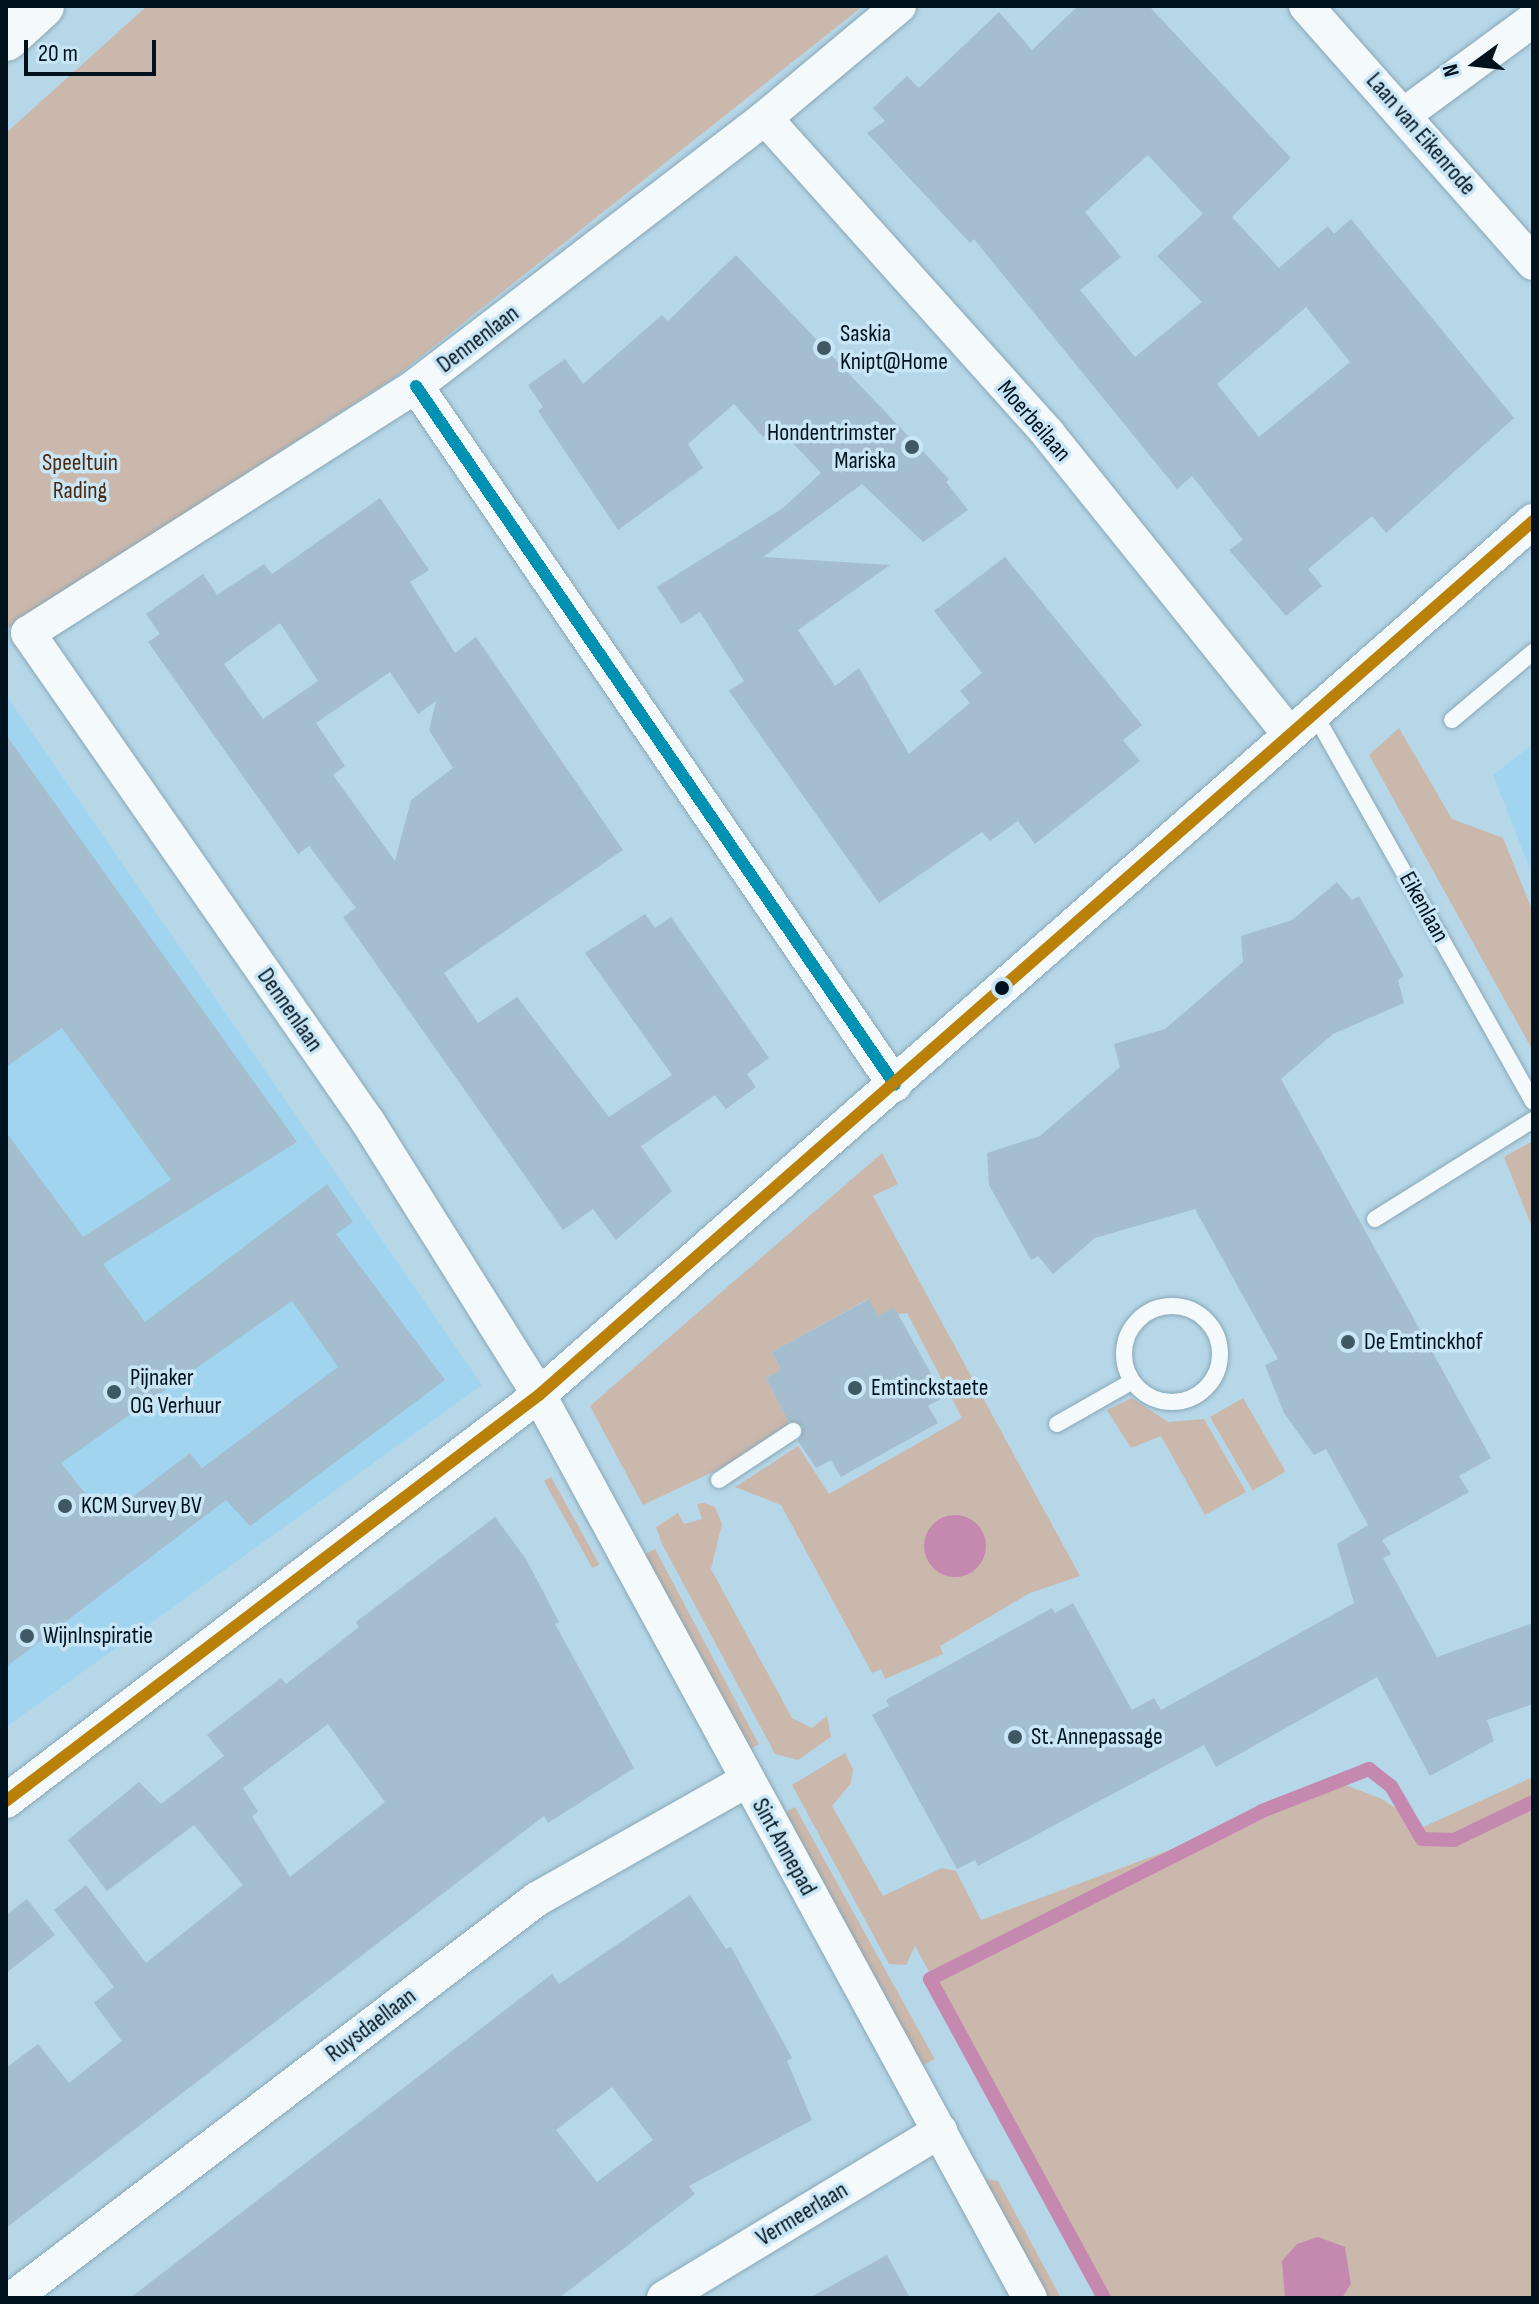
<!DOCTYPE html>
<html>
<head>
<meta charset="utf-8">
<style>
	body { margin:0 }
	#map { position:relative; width:1539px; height:2304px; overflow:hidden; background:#b6d7e8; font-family:"Sofia Sans Condensed",sans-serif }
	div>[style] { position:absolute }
	.built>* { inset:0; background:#a1d5ef }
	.green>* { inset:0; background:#cbb8ac; transform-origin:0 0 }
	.water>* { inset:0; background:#c589b0 }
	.round { border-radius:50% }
	.stream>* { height:14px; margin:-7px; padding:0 7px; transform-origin:7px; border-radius:7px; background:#c589b0 }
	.building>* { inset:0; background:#a4bdcf }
	.roads { filter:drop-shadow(0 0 2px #89a7b6) drop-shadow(0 0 2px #89a7b6) }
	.service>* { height:16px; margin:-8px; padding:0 8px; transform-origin:8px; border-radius:8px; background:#f4f9fc }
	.service>.ring { margin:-8px; padding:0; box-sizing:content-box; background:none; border:16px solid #f4f9fc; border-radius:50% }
	.minor>* { height:34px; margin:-17px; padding:0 17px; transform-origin:17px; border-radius:17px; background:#f4f9fc }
	.secondary>* { height:44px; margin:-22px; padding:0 22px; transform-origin:22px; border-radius:22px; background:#f4f9fc }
	.bus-1>* { height:12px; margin:-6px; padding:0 6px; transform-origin:6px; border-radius:6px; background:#0092b3 }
	.bus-2>* { height:12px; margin:-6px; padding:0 6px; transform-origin:6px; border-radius:6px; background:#b98107 }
	.dots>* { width:22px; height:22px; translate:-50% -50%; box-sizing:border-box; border:4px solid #c9e6f6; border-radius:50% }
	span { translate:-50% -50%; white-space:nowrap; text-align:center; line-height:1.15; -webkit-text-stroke:7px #c9e6f6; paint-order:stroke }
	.street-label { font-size:24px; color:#00121d }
	.poi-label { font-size:24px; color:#00121d }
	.left { translate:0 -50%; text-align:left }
	.right { translate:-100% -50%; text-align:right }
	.park-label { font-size:24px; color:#4d280f }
	.frame { position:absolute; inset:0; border:8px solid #00121d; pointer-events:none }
	.north { position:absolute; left:1435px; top:24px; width:80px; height:80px; -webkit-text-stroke:6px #c9e6f6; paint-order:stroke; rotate:255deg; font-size:22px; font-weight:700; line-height:32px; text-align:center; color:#00121d }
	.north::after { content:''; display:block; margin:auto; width:28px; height:36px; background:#00121d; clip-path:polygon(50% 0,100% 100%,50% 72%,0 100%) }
	.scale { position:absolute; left:24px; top:40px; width:132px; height:36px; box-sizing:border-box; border:4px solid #00121d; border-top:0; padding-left:10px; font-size:24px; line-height:28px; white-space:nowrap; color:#00121d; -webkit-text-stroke:6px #c9e6f6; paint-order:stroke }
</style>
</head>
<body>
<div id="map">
	<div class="built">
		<i style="clip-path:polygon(6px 695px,482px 1385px,6px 1727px)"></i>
		<i style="clip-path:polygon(1533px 744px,1533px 877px,1493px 775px)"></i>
	</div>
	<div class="green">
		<i style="clip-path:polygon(147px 6px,863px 6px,395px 377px,6px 629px,6px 133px)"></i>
		<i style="clip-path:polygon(1399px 728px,1452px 819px,1503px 838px,1533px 912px,1533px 1051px,1369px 755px)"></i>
		<i style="clip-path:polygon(1533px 1141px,1533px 1230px,1504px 1157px)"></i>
		<i style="clip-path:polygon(882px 1153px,898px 1184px,873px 1196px,1080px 1576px,1030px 1593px,940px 1646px,943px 1654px,885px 1679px,881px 1669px,872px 1673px,781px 1505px,735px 1487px,798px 1446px,829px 1494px,962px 1418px,907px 1313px,878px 1316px,868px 1299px,772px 1352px,781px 1370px,766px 1378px,790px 1425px,738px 1460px,643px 1505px,590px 1406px)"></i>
		<i style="clip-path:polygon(1132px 1398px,1168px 1422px,1204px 1419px,1246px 1492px,1205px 1515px,1161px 1436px,1131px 1448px,1107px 1410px)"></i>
		<i style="left:1243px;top:1398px;width:85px;height:38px;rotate:60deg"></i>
		<i style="left:551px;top:1477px;width:100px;height:8px;rotate:61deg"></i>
		<i style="clip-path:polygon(704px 1503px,715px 1507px,722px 1524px,711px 1569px,792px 1718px,812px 1728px,827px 1716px,831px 1737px,798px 1760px,775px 1754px,662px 1544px,656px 1527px,678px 1513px,684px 1524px,702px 1519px,697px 1504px)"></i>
		<i style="left:655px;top:1549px;width:221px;height:15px;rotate:62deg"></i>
		<i style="clip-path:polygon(845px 1753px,853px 1769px,851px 1783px,832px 1806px,883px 1896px,942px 1868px,956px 1871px,981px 1920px,1345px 1785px,1382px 1799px,1423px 1827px,1533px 1777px,1533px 2298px,1342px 2298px,1351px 2284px,1345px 2247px,1285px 2298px,1107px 2298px,915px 1946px,906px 1965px,889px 1964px,792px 1785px)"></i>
		<i style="left:795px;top:1807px;width:288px;height:15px;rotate:61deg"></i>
		<i style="clip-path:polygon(979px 2178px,998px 2181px,1061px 2298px,1044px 2298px)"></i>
	</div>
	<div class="water">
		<i class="round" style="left:924px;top:1515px;width:62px;height:62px"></i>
		<i style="clip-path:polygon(1318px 2237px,1345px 2247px,1351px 2284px,1342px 2298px,1285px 2298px,1282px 2261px,1297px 2244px)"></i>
	</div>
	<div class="stream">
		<i style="left:1104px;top:2298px;width:363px;rotate:-118.6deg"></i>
		<i style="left:930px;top:1979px;width:372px;rotate:-26.8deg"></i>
		<i style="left:1262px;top:1811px;width:115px;rotate:-21.4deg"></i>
		<i style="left:1369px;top:1769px;width:28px;rotate:38deg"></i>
		<i style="left:1391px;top:1786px;width:61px;rotate:59.7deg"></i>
		<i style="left:1422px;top:1839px;width:32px;rotate:2deg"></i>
		<i style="left:1454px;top:1840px;width:88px;rotate:-25.7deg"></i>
	</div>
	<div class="building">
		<i style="clip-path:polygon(evenodd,1078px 6px,1149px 6px,1291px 158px,1232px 217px,1279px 268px,1328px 226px,1334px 234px,1351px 219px,1514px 418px,1386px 533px,1372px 516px,1308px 569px,1322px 586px,1286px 616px,1229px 550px,1243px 540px,1192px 476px,1177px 489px,974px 239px,970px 243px,867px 133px,885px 121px,873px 108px,907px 76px,919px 88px,999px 12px,1032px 50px,1078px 6px,1148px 155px,1203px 214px,1157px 256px,1202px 302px,1135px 357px,1080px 290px,1121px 257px,1085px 212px,1148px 155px,1078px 6px,1306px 307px,1350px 362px,1259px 437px,1217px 384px,1306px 307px)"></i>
		<i style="clip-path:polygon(736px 255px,949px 479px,946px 482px,968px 510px,923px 542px,862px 484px,763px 557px,890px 565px,798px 630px,835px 686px,859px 668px,909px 754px,970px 703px,960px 691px,982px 673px,934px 611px,1005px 557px,1142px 725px,1123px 740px,1140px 761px,1035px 844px,1018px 821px,990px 841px,982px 832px,879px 903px,729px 691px,744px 681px,700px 612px,681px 624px,657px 587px,783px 508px,821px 473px,776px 425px,763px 437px,734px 404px,688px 444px,703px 468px,618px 530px,538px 411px,543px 407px,528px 385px,565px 359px,583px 384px,662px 315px,668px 321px)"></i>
		<i style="clip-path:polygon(evenodd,380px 498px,429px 570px,410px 582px,455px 653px,476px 637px,623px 850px,444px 973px,478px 1023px,517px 997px,609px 1117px,672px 1075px,585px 953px,645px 914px,655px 928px,671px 917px,769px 1058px,747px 1074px,756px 1087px,726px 1109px,715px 1095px,641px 1146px,672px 1191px,616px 1240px,593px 1209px,563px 1230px,343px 917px,356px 908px,309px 846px,298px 854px,148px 642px,160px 634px,146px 614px,203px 574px,217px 595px,264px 564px,272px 574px,380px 498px,280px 623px,318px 681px,263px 719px,224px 664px,280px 623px,380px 498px,390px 672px,418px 714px,436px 701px,429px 730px,453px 768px,411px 800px,395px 861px,333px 775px,345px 766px,316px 723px,390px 672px)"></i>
		<i style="clip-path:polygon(evenodd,6px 735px,297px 1142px,103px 1264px,145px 1322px,327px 1184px,353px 1222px,336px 1234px,445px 1380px,250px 1526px,226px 1500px,6px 1667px,6px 1132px,83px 1237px,171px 1180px,62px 1028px,6px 1067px,6px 735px,292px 1301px,338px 1367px,202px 1468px,190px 1453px,105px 1518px,61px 1463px,292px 1301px)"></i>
		<i style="clip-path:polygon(1337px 882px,1352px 900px,1359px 896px,1404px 976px,1398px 980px,1404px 1003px,1333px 1034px,1281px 1079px,1491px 1458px,1459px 1476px,1469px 1492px,1382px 1540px,1391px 1554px,1383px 1558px,1437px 1657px,1533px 1623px,1533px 1704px,1487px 1720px,1494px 1741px,1430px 1776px,1377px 1677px,1216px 1767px,1204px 1745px,978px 1866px,975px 1860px,957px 1869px,872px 1715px,889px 1706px,886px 1700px,1052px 1608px,1055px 1613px,1073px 1603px,1132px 1710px,1154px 1698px,1161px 1710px,1354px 1603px,1337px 1544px,1368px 1525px,1326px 1449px,1314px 1455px,1284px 1413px,1265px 1365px,1278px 1359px,1195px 1209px,1095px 1238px,1053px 1274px,1038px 1256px,1031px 1260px,989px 1185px,987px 1153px,1040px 1136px,1120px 1067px,1114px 1044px,1165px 1029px,1243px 962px,1241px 936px,1292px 920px)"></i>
		<i style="clip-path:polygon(869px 1299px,878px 1316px,894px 1307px,944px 1397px,928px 1406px,938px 1423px,841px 1477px,831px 1460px,816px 1468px,798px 1441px,803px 1426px,788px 1421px,766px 1378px,781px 1370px,772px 1352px)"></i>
		<i style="clip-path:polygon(evenodd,495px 1517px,526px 1559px,559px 1622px,555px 1624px,634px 1768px,548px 1823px,544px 1816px,6px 2228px,6px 2068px,38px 2044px,69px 2083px,122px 2041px,94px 2003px,114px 1987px,54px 1910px,86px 1885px,146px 1963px,243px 1885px,194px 1825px,107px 1891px,68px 1840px,139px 1782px,161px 1804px,224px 1756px,207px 1735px,281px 1678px,286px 1684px,359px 1627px,356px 1622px,495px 1517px,328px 1724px,385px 1802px,290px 1877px,252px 1816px,258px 1812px,243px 1788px,328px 1724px)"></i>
		<i style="clip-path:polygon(evenodd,690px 1895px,726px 1949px,731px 1947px,792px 2058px,787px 2061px,812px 2120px,689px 2186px,695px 2194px,559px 2298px,130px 2298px,552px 1974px,559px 1984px,690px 1895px,612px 2087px,653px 2140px,597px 2182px,556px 2130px,612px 2087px)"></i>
		<i style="clip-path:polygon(27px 1899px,55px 1935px,6px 1973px,6px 1915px)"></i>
		<i style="clip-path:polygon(887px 2255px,910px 2298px,809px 2298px)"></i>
	</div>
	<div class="roads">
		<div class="service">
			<i style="left:1314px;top:713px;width:446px;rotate:60.6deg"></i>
			<i style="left:1452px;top:720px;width:106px;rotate:-40deg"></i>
			<i style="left:1375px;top:1219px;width:186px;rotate:-32.1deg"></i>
			<i class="ring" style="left:1124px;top:1306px;width:80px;height:80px"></i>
			<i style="left:1057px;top:1424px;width:85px;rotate:-29.6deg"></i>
			<i style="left:719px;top:1480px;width:89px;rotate:-33.5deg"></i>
		</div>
		<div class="minor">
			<i style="left:899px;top:6px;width:175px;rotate:140.1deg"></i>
			<i style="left:765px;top:118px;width:440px;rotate:142.5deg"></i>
			<i style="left:416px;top:386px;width:460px;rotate:147.5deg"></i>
			<i style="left:28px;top:633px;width:596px;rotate:55.19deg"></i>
			<i style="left:368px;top:1122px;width:322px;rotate:57.9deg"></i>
			<i style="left:539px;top:1395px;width:1028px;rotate:61.47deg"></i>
			<i style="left:1306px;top:6px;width:343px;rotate:48.5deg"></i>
			<i style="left:1405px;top:114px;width:159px;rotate:-36.3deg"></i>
			<i style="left:765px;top:118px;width:426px;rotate:48.1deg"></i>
			<i style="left:1049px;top:435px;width:383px;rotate:51.2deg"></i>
			<i style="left:416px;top:386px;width:847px;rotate:55.58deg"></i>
			<i style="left:6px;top:1801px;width:670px;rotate:-37.3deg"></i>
			<i style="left:539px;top:1395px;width:1324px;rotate:-41.32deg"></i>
			<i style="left:13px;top:2298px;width:659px;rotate:-37.29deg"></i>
			<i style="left:537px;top:1899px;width:241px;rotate:-29.5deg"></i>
			<i style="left:664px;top:2298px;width:323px;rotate:-31.2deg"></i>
		</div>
		<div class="secondary">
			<i style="left:6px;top:39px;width:49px;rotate:-42.5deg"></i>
		</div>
	</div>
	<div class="bus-1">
		<i style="left:416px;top:386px;width:847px;rotate:55.58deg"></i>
	</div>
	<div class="bus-2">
		<i style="left:6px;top:1801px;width:670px;rotate:-37.3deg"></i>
		<i style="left:539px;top:1395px;width:1324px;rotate:-41.32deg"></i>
	</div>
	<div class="dots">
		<i style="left:824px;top:348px;background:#405764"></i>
		<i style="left:912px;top:447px;background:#405764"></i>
		<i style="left:1002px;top:988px;background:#00121d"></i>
		<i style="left:1348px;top:1342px;background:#405764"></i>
		<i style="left:855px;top:1388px;background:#405764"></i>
		<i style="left:114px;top:1392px;background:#405764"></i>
		<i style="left:65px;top:1506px;background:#405764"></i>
		<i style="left:27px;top:1636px;background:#405764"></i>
		<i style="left:1015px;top:1737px;background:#405764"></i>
	</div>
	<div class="street-label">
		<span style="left:1421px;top:134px;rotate:49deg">Laan van Eikenrode</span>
		<span style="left:478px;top:339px;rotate:-37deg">Dennenlaan</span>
		<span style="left:1034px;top:421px;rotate:49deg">Moerbeilaan</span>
		<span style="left:1424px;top:907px;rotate:61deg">Eikenlaan</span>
		<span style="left:290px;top:1010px;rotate:55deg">Dennenlaan</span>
		<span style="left:784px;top:1847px;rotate:61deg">Sint Annepad</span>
		<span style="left:371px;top:2025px;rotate:-37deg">Ruysdaellaan</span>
		<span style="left:802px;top:2214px;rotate:-31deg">Vermeerlaan</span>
	</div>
	<div class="poi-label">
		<span class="left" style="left:840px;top:348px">Saskia<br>Knipt@Home</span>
		<span class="right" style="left:896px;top:447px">Hondentrimster<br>Mariska</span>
		<span class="left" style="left:1364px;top:1342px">De Emtinckhof</span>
		<span class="left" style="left:130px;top:1392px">Pijnaker<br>OG Verhuur</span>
		<span class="left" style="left:871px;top:1388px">Emtinckstaete</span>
		<span class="left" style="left:81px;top:1506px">KCM Survey BV</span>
		<span class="left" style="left:43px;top:1636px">WijnInspiratie</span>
		<span class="left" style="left:1031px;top:1737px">St. Annepassage</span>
	</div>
	<div class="park-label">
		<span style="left:80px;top:477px">Speeltuin<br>Rading</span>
	</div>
	<div class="frame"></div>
	<div class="north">N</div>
	<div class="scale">20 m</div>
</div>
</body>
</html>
